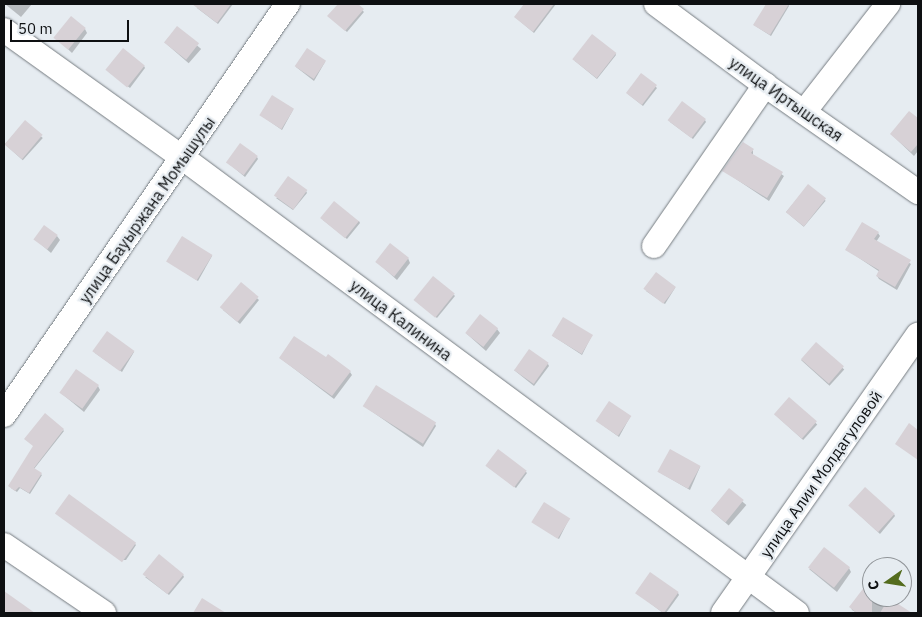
<!DOCTYPE html>
<html>
<head>
<meta charset="utf-8">
<style>
	body { margin:0 }
	#map { position:relative; width:922px; height:617px; overflow:hidden; background:#e6ecf1; font-family:"IBM Plex Sans",sans-serif }
	div>[style] { position:absolute }
	.shadow>* { inset:0; background:#0003; transform-origin:0 0 }
	.building>* { inset:0; background:#d7d1d6; transform-origin:0 0 }
	.roads { filter:drop-shadow(0 0 1px #767c81) drop-shadow(0 0 1px #767c81) }
	.minor>* { height:24px; margin:-12px; padding:0 12px; transform-origin:12px; border-radius:12px; background:#fff }
	span { translate:-50% -50%; white-space:nowrap; text-align:center; line-height:1.15; -webkit-text-stroke:4.5px #e6ecf1; paint-order:stroke }
	.street-label { font-size:16px; color:#0e1012 }
	.frame { position:absolute; inset:0; border:5px solid #0e1012; pointer-events:none }
	.north { position:absolute; left:862px; top:557px; width:50px; height:50px; box-sizing:border-box; background:#e6ecf1; border:1px solid #909498; border-radius:50%; rotate:257deg; font-size:14px; font-weight:700; line-height:20px; text-align:center; color:#0e1012 }
	.north::after { content:''; display:block; margin:auto; width:18px; height:22px; background:#546c1e; clip-path:polygon(50% 0,100% 100%,50% 72%,0 100%) }
	.scale { position:absolute; left:10px; top:20px; width:119px; height:22px; box-sizing:border-box; border:2px solid #0e1012; border-top:0; padding-left:6px; font-size:15px; line-height:18px; white-space:nowrap; color:#0e1012; -webkit-text-stroke:4px #e6ecf1; paint-order:stroke }
</style>
</head>
<body>
<div id="map">
	<div class="shadow">
		<i style="clip-path:polygon(5px 4px,32px 4px,21px 17px)"></i>
		<i style="clip-path:polygon(198px 4px,233px 4px,218px 24px,197px 8px)"></i>
		<i style="clip-path:polygon(340px 4px,356px 4px,364px 12px,347px 32px,329px 16px)"></i>
		<i style="clip-path:polygon(525px 4px,556px 4px,534px 33px,515px 17px)"></i>
		<i style="clip-path:polygon(767px 4px,788px 4px,789px 6px,771px 36px,754px 25px)"></i>
		<i style="left:177px;top:28px;width:32px;height:19px;rotate:41deg"></i>
		<i style="clip-path:polygon(85px 29px,87px 33px,72px 53px,56px 38px)"></i>
		<i style="clip-path:polygon(615px 53px,616px 55px,597px 79px,575px 61px)"></i>
		<i style="clip-path:polygon(325px 62px,314px 81px,296px 67px)"></i>
		<i style="clip-path:polygon(144px 66px,145px 68px,130px 88px,109px 72px)"></i>
		<i style="clip-path:polygon(641px 74px,657px 88px,643px 106px,628px 94px)"></i>
		<i style="clip-path:polygon(293px 110px,282px 130px,262px 116px)"></i>
		<i style="clip-path:polygon(909px 112px,918px 120px,918px 151px,914px 156px,891px 134px)"></i>
		<i style="clip-path:polygon(705px 120px,706px 122px,693px 139px,670px 122px)"></i>
		<i style="left:25px;top:122px;width:24px;height:30px;rotate:42deg"></i>
		<i style="clip-path:polygon(753px 150px,753px 155px,784px 176px,769px 201px,724px 171px)"></i>
		<i style="clip-path:polygon(257px 157px,258px 159px,245px 177px,227px 162px)"></i>
		<i style="left:808px;top:186px;width:23px;height:34px;rotate:40deg"></i>
		<i style="clip-path:polygon(306px 191px,307px 193px,293px 210px,276px 198px)"></i>
		<i style="clip-path:polygon(323px 220px,359px 221px,360px 223px,347px 239px)"></i>
		<i style="clip-path:polygon(878px 233px,880px 236px,876px 242px,911px 264px,897px 290px,879px 279px,877px 276px,880px 272px,847px 250px)"></i>
		<i style="clip-path:polygon(57px 236px,60px 240px,51px 253px,35px 239px)"></i>
		<i style="clip-path:polygon(212px 256px,198px 281px,169px 262px)"></i>
		<i style="clip-path:polygon(408px 258px,410px 263px,397px 280px,377px 262px)"></i>
		<i style="clip-path:polygon(241px 284px,259px 300px,240px 324px,223px 310px)"></i>
		<i style="clip-path:polygon(675px 288px,665px 304px,646px 291px)"></i>
		<i style="clip-path:polygon(454px 295px,455px 296px,437px 318px,417px 302px)"></i>
		<i style="clip-path:polygon(497px 329px,500px 333px,486px 351px,467px 334px)"></i>
		<i style="clip-path:polygon(592px 335px,582px 355px,553px 336px)"></i>
		<i style="left:816px;top:344px;width:38px;height:22px;rotate:42deg"></i>
		<i style="clip-path:polygon(134px 352px,122px 372px,95px 353px)"></i>
		<i style="clip-path:polygon(280px 358px,326px 359px,350px 372px,352px 375px,334px 399px)"></i>
		<i style="clip-path:polygon(548px 364px,549px 366px,534px 386px,514px 370px)"></i>
		<i style="clip-path:polygon(98px 386px,100px 390px,84px 412px,61px 393px)"></i>
		<i style="left:789px;top:399px;width:38px;height:21px;rotate:42deg"></i>
		<i style="clip-path:polygon(364px 406px,435px 424px,436px 426px,423px 447px)"></i>
		<i style="clip-path:polygon(630px 417px,619px 437px,597px 421px)"></i>
		<i style="clip-path:polygon(63px 430px,64px 431px,34px 469px,42px 475px,30px 494px,20px 488px,17px 492px,11px 488px)"></i>
		<i style="clip-path:polygon(488px 467px,526px 472px,527px 473px,516px 488px)"></i>
		<i style="clip-path:polygon(700px 467px,690px 490px,659px 472px)"></i>
		<i style="left:729px;top:490px;width:23px;height:27px;rotate:41deg"></i>
		<i style="clip-path:polygon(850px 506px,894px 514px,895px 516px,880px 534px)"></i>
		<i style="clip-path:polygon(56px 513px,135px 544px,136px 545px,126px 560px,122px 560px)"></i>
		<i style="clip-path:polygon(569px 519px,559px 539px,533px 522px)"></i>
		<i style="clip-path:polygon(849px 568px,851px 572px,837px 592px,809px 569px)"></i>
		<i style="clip-path:polygon(183px 575px,184px 577px,169px 595px,145px 577px)"></i>
		<i style="clip-path:polygon(872px 592px,872px 597px,879px 597px,887px 603px,890px 600px,910px 613px,857px 613px,852px 610px,851px 607px)"></i>
		<i style="clip-path:polygon(637px 593px,678px 593px,679px 595px,666px 613px,663px 613px)"></i>
	</div>
	<div class="building">
		<i style="clip-path:polygon(192px 4px,231px 4px,217px 23px)"></i>
		<i style="clip-path:polygon(338px 4px,358px 4px,364px 9px,345px 31px,327px 16px)"></i>
		<i style="clip-path:polygon(524px 4px,554px 4px,533px 32px,514px 17px)"></i>
		<i style="clip-path:polygon(766px 4px,789px 4px,770px 35px,753px 25px)"></i>
		<i style="left:71px;top:16px;width:19px;height:28px;rotate:39deg"></i>
		<i style="left:177px;top:26px;width:28px;height:21px;rotate:38deg"></i>
		<i style="left:592px;top:34px;width:31px;height:32px;rotate:38deg"></i>
		<i style="left:123px;top:48px;width:28px;height:28px;rotate:39deg"></i>
		<i style="left:307px;top:48px;width:23px;height:22px;rotate:34deg"></i>
		<i style="left:641px;top:73px;width:20px;height:25px;rotate:37deg"></i>
		<i style="left:272px;top:95px;width:26px;height:24px;rotate:32deg"></i>
		<i style="left:682px;top:101px;width:30px;height:24px;rotate:37deg"></i>
		<i style="clip-path:polygon(909px 111px,918px 118px,918px 144px,911px 152px,890px 134px)"></i>
		<i style="left:25px;top:120px;width:23px;height:32px;rotate:40deg"></i>
		<i style="clip-path:polygon(743px 142px,754px 149px,751px 153px,783px 172px,767px 198px,722px 171px)"></i>
		<i style="left:240px;top:143px;width:22px;height:24px;rotate:36deg"></i>
		<i style="left:288px;top:176px;width:24px;height:24px;rotate:36deg"></i>
		<i style="left:808px;top:184px;width:23px;height:36px;rotate:38deg"></i>
		<i style="left:334px;top:201px;width:32px;height:22px;rotate:39deg"></i>
		<i style="clip-path:polygon(862px 222px,879px 232px,874px 239px,911px 260px,895px 287px,876px 276px,879px 270px,845px 250px)"></i>
		<i style="left:44px;top:225px;width:17px;height:18px;rotate:36deg"></i>
		<i style="left:182px;top:236px;width:36px;height:30px;rotate:32deg"></i>
		<i style="left:390px;top:243px;width:24px;height:24px;rotate:38deg"></i>
		<i style="left:656px;top:272px;width:25px;height:21px;rotate:37deg"></i>
		<i style="left:433px;top:276px;width:28px;height:31px;rotate:39deg"></i>
		<i style="left:241px;top:282px;width:23px;height:33px;rotate:40deg"></i>
		<i style="left:480px;top:314px;width:23px;height:24px;rotate:38deg"></i>
		<i style="left:563px;top:317px;width:35px;height:22px;rotate:31deg"></i>
		<i style="left:107px;top:331px;width:34px;height:25px;rotate:36deg"></i>
		<i style="clip-path:polygon(294px 336px,326px 357px,328px 354px,351px 371px,332px 396px,279px 358px)"></i>
		<i style="left:816px;top:342px;width:37px;height:23px;rotate:41deg"></i>
		<i style="left:529px;top:349px;width:24px;height:26px;rotate:35deg"></i>
		<i style="left:76px;top:369px;width:28px;height:29px;rotate:35deg"></i>
		<i style="left:376px;top:385px;width:71px;height:25px;rotate:32deg"></i>
		<i style="left:789px;top:397px;width:37px;height:23px;rotate:41deg"></i>
		<i style="left:609px;top:401px;width:27px;height:24px;rotate:34deg"></i>
		<i style="clip-path:polygon(45px 413px,64px 429px,34px 468px,42px 473px,29px 493px,19px 487px,15px 491px,8px 486px,33px 446px,24px 439px)"></i>
		<i style="clip-path:polygon(909px 423px,918px 430px,918px 460px,895px 444px)"></i>
		<i style="left:498px;top:449px;width:36px;height:21px;rotate:37deg"></i>
		<i style="left:670px;top:449px;width:35px;height:26px;rotate:29deg"></i>
		<i style="left:865px;top:487px;width:40px;height:25px;rotate:42deg"></i>
		<i style="left:729px;top:488px;width:19px;height:29px;rotate:39deg"></i>
		<i style="left:69px;top:494px;width:83px;height:24px;rotate:36deg"></i>
		<i style="left:544px;top:502px;width:31px;height:24px;rotate:32deg"></i>
		<i style="left:824px;top:547px;width:33px;height:26px;rotate:38deg"></i>
		<i style="left:159px;top:554px;width:32px;height:26px;rotate:39deg"></i>
		<i style="left:650px;top:572px;width:35px;height:26px;rotate:35deg"></i>
		<i style="clip-path:polygon(872px 577px,872px 613px,857px 613px,849px 607px)"></i>
		<i style="clip-path:polygon(4px 591px,35px 613px,4px 613px)"></i>
		<i style="clip-path:polygon(202px 598px,226px 613px,193px 613px)"></i>
		<i style="clip-path:polygon(889px 598px,912px 613px,880px 613px)"></i>
	</div>
	<div class="roads">
		<div class="minor">
			<i style="left:656px;top:4px;width:136px;rotate:36.6deg"></i>
			<i style="left:765px;top:85px;width:187px;rotate:35deg"></i>
			<i style="left:4px;top:30px;width:220px;rotate:35.6deg"></i>
			<i style="left:183px;top:158px;width:764px;rotate:36.54deg"></i>
			<i style="left:804px;top:112px;width:137px;rotate:-52.1deg"></i>
			<i style="left:654px;top:246px;width:196px;rotate:-55.4deg"></i>
			<i style="left:4px;top:415px;width:500px;rotate:-55.4deg"></i>
			<i style="left:4px;top:545px;width:121px;rotate:34.2deg"></i>
			<i style="left:723px;top:613px;width:340px;rotate:-55deg"></i>
		</div>
	</div>
	<div class="street-label">
		<span style="left:786px;top:99px;rotate:35deg">улица Иртышская</span>
		<span style="left:147px;top:210px;rotate:-55deg">улица Бауыржана Момышулы</span>
		<span style="left:401px;top:320px;rotate:37deg">улица Калинина</span>
		<span style="left:821px;top:474px;rotate:-55deg">улица Алии Молдагуловой</span>
	</div>
	<div class="frame"></div>
	<div class="north">С</div>
	<div class="scale">50 m</div>
</div>
</body>
</html>
